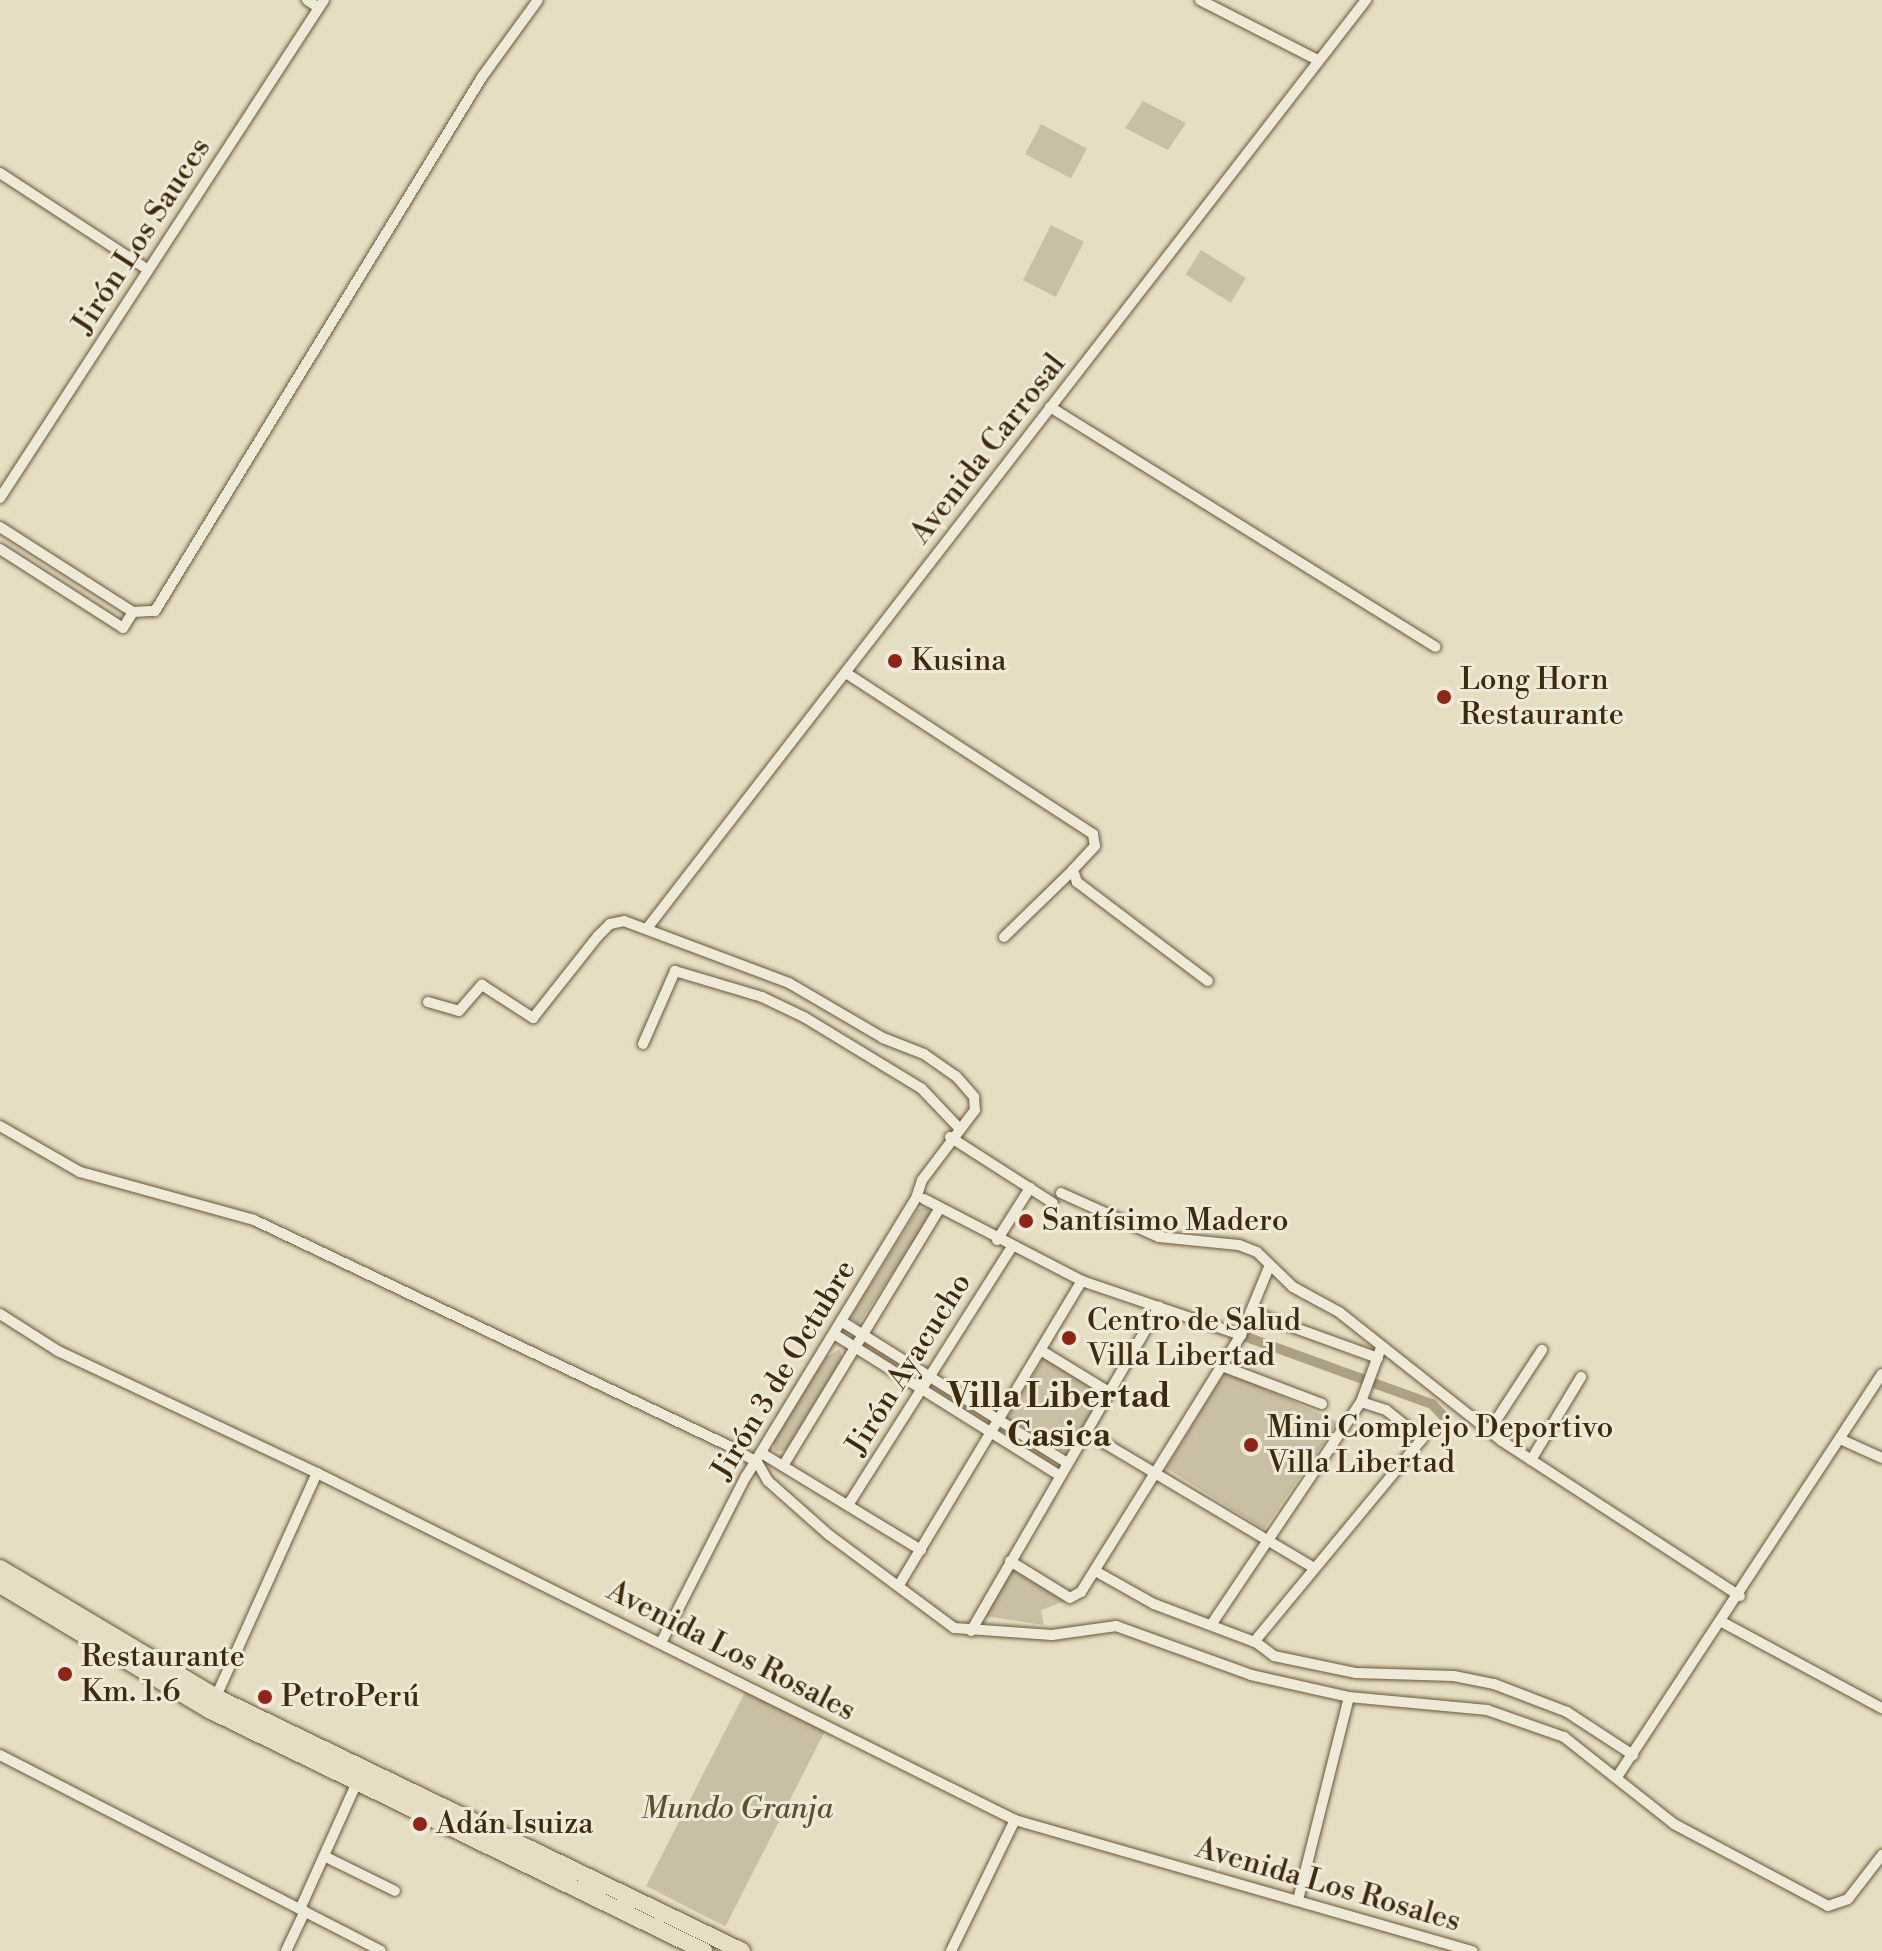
<!DOCTYPE html>
<html>
<head>
<meta charset="utf-8">
<style>
	body { margin:0 }
	#map { position:relative; width:1882px; height:1951px; overflow:hidden; background:#e6dec3; font-family:"Libre Bodoni",serif }
	div>[style] { position:absolute }
	.green>* { inset:0; background:#c9bfa4; transform-origin:0 0 }
	.canal>* { height:10px; margin:-5px; padding:0 5px; transform-origin:5px; border-radius:5px; background:#ada185 }
	.roads { filter:drop-shadow(0 0 2px #68573b) drop-shadow(0 0 2px #68573b) }
	.street>* { height:10px; margin:-5px; padding:0 5px; transform-origin:5px; border-radius:5px; background:#efead8 }
	.primary>* { height:16px; margin:-8px; padding:0 8px; transform-origin:8px; border-radius:8px; background:#e6dec3 }
	.dots>* { width:22px; height:22px; translate:-50% -50%; box-sizing:border-box; border:4px solid #efead8; border-radius:50% }
	span { translate:-50% -50%; white-space:nowrap; text-align:center; line-height:1.15; -webkit-text-stroke:6px #efead8; paint-order:stroke }
	.street-label { font-size:30px; color:#3e2a0e }
	.poi-label { font-size:30px; color:#3e2a0e }
	.left { translate:0 -50%; text-align:left }
	.park-label { font-size:30px; color:#614f34; font-style:italic }
	.quarter-label { font-size:34px; color:#3e2a0e; font-weight:700 }
</style>
</head>
<body>
<div id="map">
	<div class="green">
		<i style="clip-path:polygon(1143px 101px,1186px 123px,1168px 150px,1125px 128px)"></i>
		<i style="left:1041px;top:124px;width:52px;height:34px;rotate:28deg"></i>
		<i style="left:1051px;top:225px;width:37px;height:62px;rotate:27deg"></i>
		<i style="left:1201px;top:250px;width:53px;height:29px;rotate:32deg"></i>
		<i style="clip-path:polygon(927px 1207px,931px 1215px,858px 1325px,851px 1317px,918px 1209px)"></i>
		<i style="clip-path:polygon(840px 1349px,842px 1358px,785px 1451px,775px 1451px,773px 1442px,826px 1357px)"></i>
		<i style="left:1044px;top:1357px;width:69px;height:71px;rotate:31deg"></i>
		<i style="clip-path:polygon(1226px 1371px,1338px 1422px,1264px 1529px,1166px 1468px)"></i>
		<i style="clip-path:polygon(1012px 1569px,1065px 1601px,1041px 1610px,1044px 1625px,984px 1616px)"></i>
		<i style="left:746px;top:1690px;width:89px;height:220px;rotate:27deg"></i>
	</div>
	<div class="canal">
		<i style="left:1241px;top:1335px;width:203px;rotate:19.9deg"></i>
		<i style="left:1432px;top:1404px;width:21px;rotate:47deg"></i>
	</div>
	<div class="roads">
		<div class="street">
			<i style="left:307px;top:0;width:14px;rotate:34deg"></i>
			<i style="left:1200px;top:0;width:132px;rotate:27deg"></i>
			<i style="left:0;top:173px;width:177px;rotate:33.2deg"></i>
			<i style="left:1050px;top:407px;width:454px;rotate:31.9deg"></i>
			<i style="left:0;top:498px;width:594px;rotate:-56.95deg"></i>
			<i style="left:0;top:527px;width:158px;rotate:32.6deg"></i>
			<i style="left:133px;top:612px;width:22px;rotate:-3deg"></i>
			<i style="left:155px;top:611px;width:626px;rotate:-58.52deg"></i>
			<i style="left:482px;top:77px;width:95px;rotate:-54deg"></i>
			<i style="left:0;top:549px;width:146px;rotate:32.7deg"></i>
			<i style="left:123px;top:628px;width:19px;rotate:-58deg"></i>
			<i style="left:846px;top:673px;width:295px;rotate:33.1deg"></i>
			<i style="left:1093px;top:834px;width:12px;rotate:81deg"></i>
			<i style="left:1095px;top:846px;width:33px;rotate:133deg"></i>
			<i style="left:1073px;top:870px;width:13px;rotate:72deg"></i>
			<i style="left:1077px;top:882px;width:164px;rotate:37.1deg"></i>
			<i style="left:648px;top:927px;width:1173px;rotate:-52.24deg"></i>
			<i style="left:1004px;top:937px;width:96px;rotate:-44.2deg"></i>
			<i style="left:428px;top:1002px;width:32px;rotate:16deg"></i>
			<i style="left:459px;top:1011px;width:35px;rotate:-49deg"></i>
			<i style="left:482px;top:985px;width:61px;rotate:32.9deg"></i>
			<i style="left:533px;top:1018px;width:105px;rotate:-51.6deg"></i>
			<i style="left:598px;top:936px;width:17px;rotate:-45deg"></i>
			<i style="left:610px;top:924px;width:14px;rotate:-12deg"></i>
			<i style="left:624px;top:921px;width:176px;rotate:20.6deg"></i>
			<i style="left:789px;top:983px;width:109px;rotate:30.3deg"></i>
			<i style="left:883px;top:1038px;width:44px;rotate:21.3deg"></i>
			<i style="left:924px;top:1054px;width:39px;rotate:35deg"></i>
			<i style="left:956px;top:1076px;width:28px;rotate:49deg"></i>
			<i style="left:974px;top:1097px;width:13px;rotate:86deg"></i>
			<i style="left:975px;top:1110px;width:88px;rotate:127.1deg"></i>
			<i style="left:922px;top:1180px;width:19px;rotate:108deg"></i>
			<i style="left:916px;top:1198px;width:326px;rotate:121.4deg"></i>
			<i style="left:746px;top:1476px;width:187px;rotate:117deg"></i>
			<i style="left:643px;top:1044px;width:80px;rotate:-66.3deg"></i>
			<i style="left:675px;top:971px;width:91px;rotate:16.6deg"></i>
			<i style="left:762px;top:997px;width:47px;rotate:25.5deg"></i>
			<i style="left:804px;top:1017px;width:137px;rotate:31.3deg"></i>
			<i style="left:921px;top:1088px;width:54px;rotate:46.5deg"></i>
			<i style="left:0;top:1126px;width:92px;rotate:29.9deg"></i>
			<i style="left:80px;top:1172px;width:180px;rotate:15.4deg"></i>
			<i style="left:254px;top:1220px;width:526px;rotate:25.44deg"></i>
			<i style="left:729px;top:1446px;width:32px;rotate:30deg"></i>
			<i style="left:757px;top:1462px;width:22px;rotate:60deg"></i>
			<i style="left:768px;top:1481px;width:81px;rotate:41.5deg"></i>
			<i style="left:829px;top:1535px;width:156px;rotate:36.6deg"></i>
			<i style="left:954px;top:1628px;width:98px;rotate:4.1deg"></i>
			<i style="left:1052px;top:1635px;width:65px;rotate:-8deg"></i>
			<i style="left:1116px;top:1626px;width:144px;rotate:19.9deg"></i>
			<i style="left:1251px;top:1675px;width:100px;rotate:12.7deg"></i>
			<i style="left:1349px;top:1697px;width:139px;rotate:5.4deg"></i>
			<i style="left:1487px;top:1710px;width:82px;rotate:19.3deg"></i>
			<i style="left:1564px;top:1737px;width:140px;rotate:38.3deg"></i>
			<i style="left:1674px;top:1824px;width:174px;rotate:28deg"></i>
			<i style="left:1828px;top:1906px;width:21px;rotate:-19deg"></i>
			<i style="left:1848px;top:1899px;width:56px;rotate:-52.3deg"></i>
			<i style="left:950px;top:1137px;width:122px;rotate:32.7deg"></i>
			<i style="left:1061px;top:1193px;width:107px;rotate:24.2deg"></i>
			<i style="left:1159px;top:1237px;width:80px;rotate:5.7deg"></i>
			<i style="left:1239px;top:1245px;width:19px;rotate:21deg"></i>
			<i style="left:1257px;top:1252px;width:50px;rotate:44.2deg"></i>
			<i style="left:1293px;top:1287px;width:52px;rotate:28.5deg"></i>
			<i style="left:1339px;top:1312px;width:208px;rotate:38.4deg"></i>
			<i style="left:1502px;top:1441px;width:284px;rotate:33.1deg"></i>
			<i style="left:924px;top:1199px;width:178px;rotate:27.4deg"></i>
			<i style="left:1082px;top:1281px;width:168px;rotate:18.8deg"></i>
			<i style="left:997px;top:1240px;width:62px;rotate:-57.6deg"></i>
			<i style="left:1251px;top:1312px;width:135px;rotate:19.9deg"></i>
			<i style="left:0;top:1314px;width:69px;rotate:32.5deg"></i>
			<i style="left:58px;top:1351px;width:286px;rotate:25.2deg"></i>
			<i style="left:317px;top:1473px;width:779px;rotate:26.43deg"></i>
			<i style="left:1015px;top:1820px;width:476px;rotate:16deg"></i>
			<i style="left:841px;top:1321px;width:267px;rotate:32.1deg"></i>
			<i style="left:834px;top:1334px;width:267px;rotate:32.1deg"></i>
			<i style="left:1042px;top:1351px;width:79px;rotate:31.5deg"></i>
			<i style="left:1222px;top:1366px;width:107px;rotate:20.8deg"></i>
			<i style="left:1489px;top:1431px;width:97px;rotate:-56.8deg"></i>
			<i style="left:1086px;top:1432px;width:265px;rotate:30.8deg"></i>
			<i style="left:1840px;top:1439px;width:46px;rotate:24.3deg"></i>
			<i style="left:763px;top:1454px;width:185px;rotate:31.3deg"></i>
			<i style="left:1531px;top:1460px;width:97px;rotate:-58.9deg"></i>
			<i style="left:783px;top:1466px;width:302px;rotate:-58.7deg"></i>
			<i style="left:848px;top:1505px;width:304px;rotate:-57.6deg"></i>
			<i style="left:1010px;top:1561px;width:70px;rotate:31.7deg"></i>
			<i style="left:1070px;top:1598px;width:13px;rotate:-29deg"></i>
			<i style="left:1081px;top:1592px;width:303px;rotate:-58.1deg"></i>
			<i style="left:1241px;top:1335px;width:74px;rotate:-67.6deg"></i>
			<i style="left:1097px;top:1572px;width:65px;rotate:29.3deg"></i>
			<i style="left:1154px;top:1604px;width:110px;rotate:20.7deg"></i>
			<i style="left:1257px;top:1643px;width:21px;rotate:37deg"></i>
			<i style="left:1274px;top:1656px;width:84px;rotate:11.7deg"></i>
			<i style="left:1356px;top:1673px;width:98px;rotate:1.8deg"></i>
			<i style="left:1454px;top:1676px;width:41px;rotate:11.3deg"></i>
			<i style="left:1494px;top:1684px;width:78px;rotate:21deg"></i>
			<i style="left:1567px;top:1712px;width:79px;rotate:33.1deg"></i>
			<i style="left:899px;top:1585px;width:355px;rotate:-59deg"></i>
			<i style="left:1722px;top:1622px;width:182px;rotate:28.3deg"></i>
			<i style="left:1211px;top:1625px;width:269px;rotate:-56.1deg"></i>
			<i style="left:1361px;top:1402px;width:58px;rotate:-69.7deg"></i>
			<i style="left:971px;top:1631px;width:375px;rotate:-59.9deg"></i>
			<i style="left:1254px;top:1642px;width:264px;rotate:-50.4deg"></i>
			<i style="left:1422px;top:1439px;width:46px;rotate:-141.1deg"></i>
			<i style="left:1386px;top:1410px;width:26px;rotate:-162deg"></i>
			<i style="left:214px;top:1701px;width:250px;rotate:-65.7deg"></i>
			<i style="left:0;top:1755px;width:428px;rotate:27.2deg"></i>
			<i style="left:1617px;top:1777px;width:482px;rotate:-56.7deg"></i>
			<i style="left:324px;top:1856px;width:79px;rotate:26.2deg"></i>
			<i style="left:1298px;top:1900px;width:209px;rotate:-75.9deg"></i>
			<i style="left:300px;top:1909px;width:139px;rotate:-65.8deg"></i>
			<i style="left:286px;top:1951px;width:44px;rotate:-64.6deg"></i>
			<i style="left:951px;top:1951px;width:146px;rotate:-64deg"></i>
		</div>
		<div class="primary">
			<i style="left:0;top:1568px;width:252px;rotate:30.8deg"></i>
			<i style="left:216px;top:1697px;width:584px;rotate:25.78deg"></i>
			<i style="left:0;top:1585px;width:244px;rotate:30.9deg"></i>
			<i style="left:209px;top:1710px;width:551px;rotate:25.96deg"></i>
		</div>
	</div>
	<div class="dots">
		<i style="left:895px;top:661px;background:#8f2418"></i>
		<i style="left:1444px;top:697px;background:#8f2418"></i>
		<i style="left:1026px;top:1221px;background:#8f2418"></i>
		<i style="left:1069px;top:1338px;background:#8f2418"></i>
		<i style="left:1251px;top:1445px;background:#8f2418"></i>
		<i style="left:65px;top:1674px;background:#8f2418"></i>
		<i style="left:265px;top:1697px;background:#8f2418"></i>
		<i style="left:420px;top:1824px;background:#8f2418"></i>
	</div>
	<div class="street-label">
		<span style="left:142px;top:236px;rotate:-57deg">Jirón Los Sauces</span>
		<span style="left:988px;top:449px;rotate:-52deg">Avenida Carrosal</span>
		<span style="left:909px;top:1364px;rotate:-58deg">Jirón Ayacucho</span>
		<span style="left:784px;top:1370px;rotate:-59deg">Jirón 3 de Octubre</span>
		<span style="left:731px;top:1651px;rotate:27deg">Avenida Los Rosales</span>
		<span style="left:1328px;top:1885px;rotate:16deg">Avenida Los Rosales</span>
	</div>
	<div class="poi-label">
		<span class="left" style="left:911px;top:661px">Kusina</span>
		<span class="left" style="left:1460px;top:697px">Long Horn<br>Restaurante</span>
		<span class="left" style="left:1042px;top:1221px">Santísimo Madero</span>
		<span class="left" style="left:1087px;top:1338px">Centro de Salud<br>Villa Libertad</span>
		<span class="left" style="left:1267px;top:1445px">Mini Complejo Deportivo<br>Villa Libertad</span>
		<span class="left" style="left:81px;top:1674px">Restaurante<br>Km. 1.6</span>
		<span class="left" style="left:281px;top:1697px">PetroPerú</span>
		<span class="left" style="left:436px;top:1824px">Adán Isuiza</span>
	</div>
	<div class="park-label">
		<span style="left:737px;top:1809px">Mundo Granja</span>
	</div>
	<div class="quarter-label">
		<span style="left:1059px;top:1417px">Villa Libertad<br>Casica</span>
	</div>
</div>
</body>
</html>
